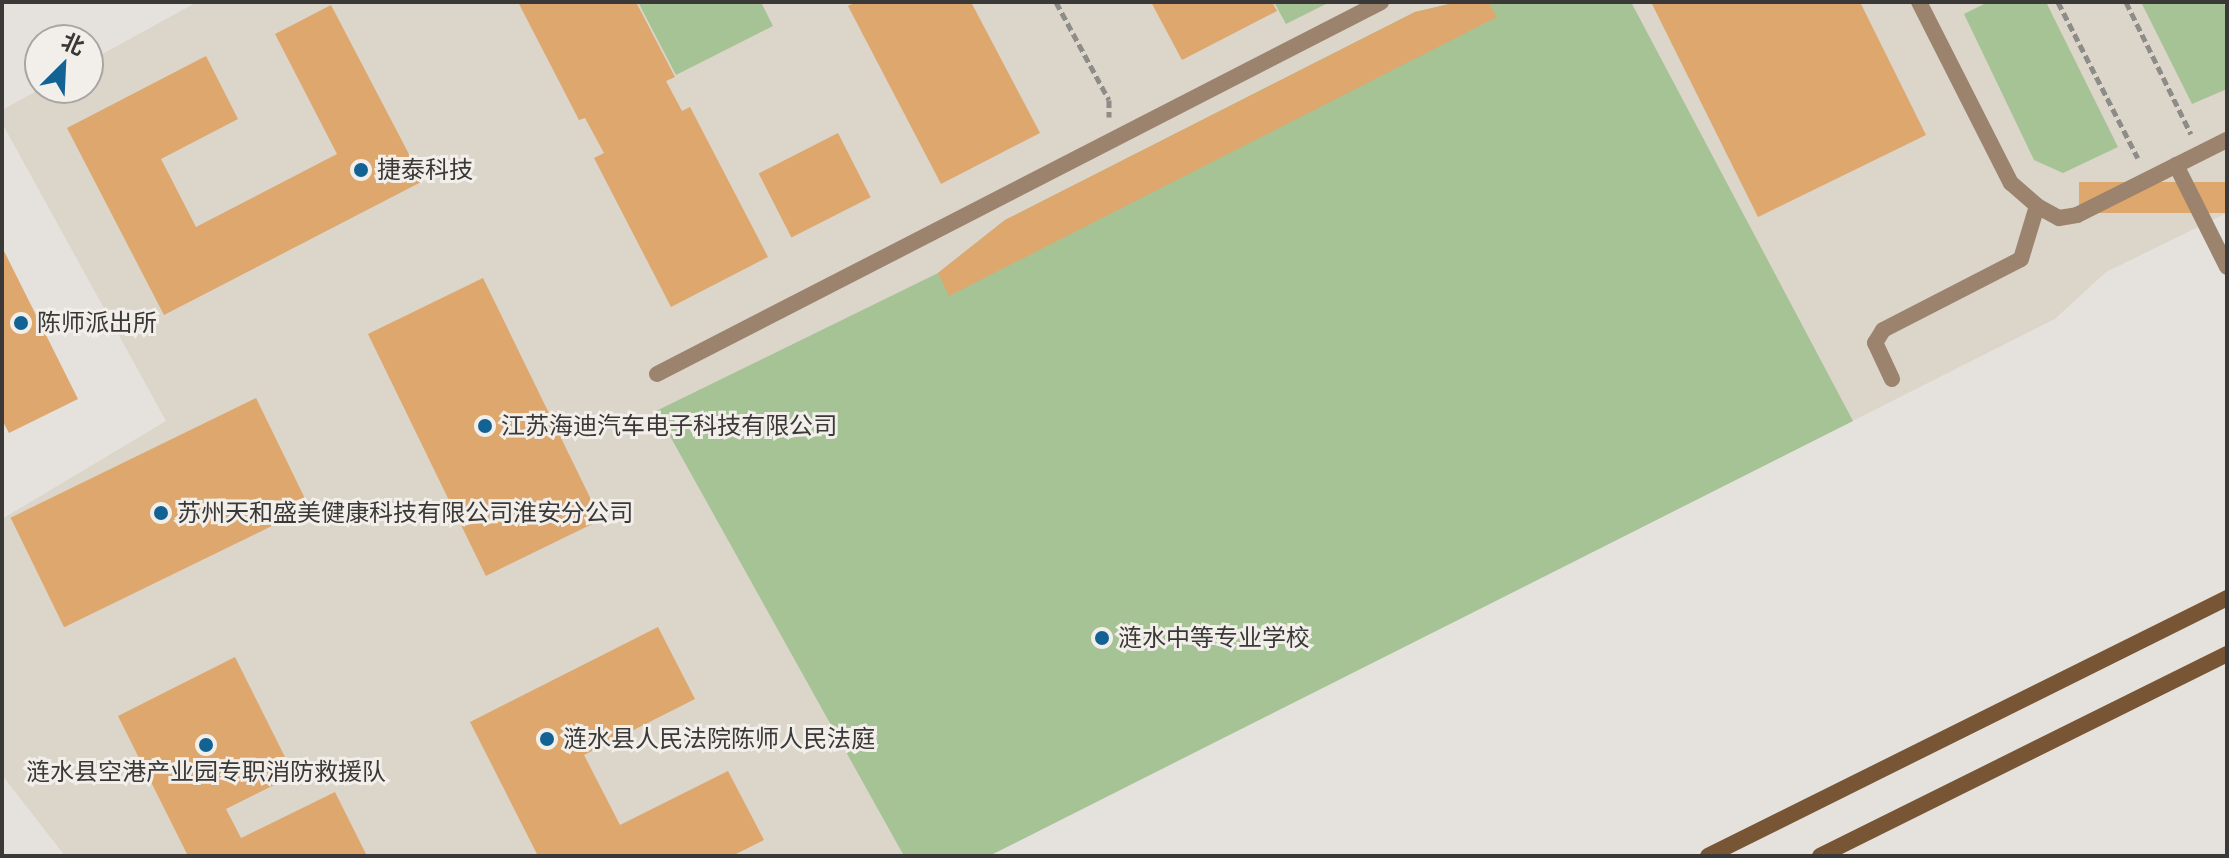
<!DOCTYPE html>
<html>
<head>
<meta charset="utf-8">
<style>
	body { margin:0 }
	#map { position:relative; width:2229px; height:858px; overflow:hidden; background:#e5e2dd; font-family:"PT Sans Narrow","Noto Sans SC",sans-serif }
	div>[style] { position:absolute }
	.built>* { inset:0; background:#dcd5ca }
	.green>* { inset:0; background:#a6c396 }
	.building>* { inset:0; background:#dda76d; transform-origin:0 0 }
	.path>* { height:5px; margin-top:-2.5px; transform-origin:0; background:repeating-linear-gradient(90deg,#8e8c89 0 8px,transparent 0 12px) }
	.lane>* { height:16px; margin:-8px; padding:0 8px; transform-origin:8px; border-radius:8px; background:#9b836d }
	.street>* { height:16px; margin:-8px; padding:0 8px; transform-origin:8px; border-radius:8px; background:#9b836d }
	.secondary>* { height:16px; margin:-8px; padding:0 8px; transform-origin:8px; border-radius:8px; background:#785534 }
	.dots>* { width:22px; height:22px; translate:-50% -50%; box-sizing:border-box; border:4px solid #f2efeb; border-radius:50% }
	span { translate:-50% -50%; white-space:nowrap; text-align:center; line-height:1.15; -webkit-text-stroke:6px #f2efeb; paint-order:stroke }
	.poi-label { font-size:24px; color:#3a3937 }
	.left { translate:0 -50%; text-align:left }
	.frame { position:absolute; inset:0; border:4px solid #3a3937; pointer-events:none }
	.north { position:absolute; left:24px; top:24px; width:80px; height:80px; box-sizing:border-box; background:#f2efeb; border:2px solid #a8a6a3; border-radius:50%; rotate:24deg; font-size:22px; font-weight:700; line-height:32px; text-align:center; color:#3a3937 }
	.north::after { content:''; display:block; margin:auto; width:28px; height:36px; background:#126294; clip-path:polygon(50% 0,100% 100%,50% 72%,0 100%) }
</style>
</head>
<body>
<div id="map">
	<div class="built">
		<i style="clip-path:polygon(197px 2px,2227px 2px,2227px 213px,2106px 272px,2055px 319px,989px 856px,65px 856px,2px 775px,2px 519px,166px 421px,2px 123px,2px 110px,42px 88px,88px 88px,88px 62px)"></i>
	</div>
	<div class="green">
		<i style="clip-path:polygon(638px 2px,761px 2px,773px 26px,676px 75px)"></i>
		<i style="clip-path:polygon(1274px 2px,1330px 2px,1286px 24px)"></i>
		<i style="clip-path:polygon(1458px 2px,1631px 2px,1853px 421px,989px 856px,904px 856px,656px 411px,938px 273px,1005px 220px,1415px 12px)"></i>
		<i style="clip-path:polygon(1988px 2px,2046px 2px,2118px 147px,2063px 173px,2034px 160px,1964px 14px)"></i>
		<i style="clip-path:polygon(2141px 2px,2223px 2px,2227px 10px,2227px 89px,2192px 104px)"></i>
	</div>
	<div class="building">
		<i style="clip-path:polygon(518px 2px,636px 2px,675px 77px,666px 81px,682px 111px,690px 107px,768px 257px,671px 307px,594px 158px,604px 153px,585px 118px,579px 120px)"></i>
		<i style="clip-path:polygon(856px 2px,971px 2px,1040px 133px,941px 184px,848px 6px)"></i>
		<i style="clip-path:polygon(1151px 2px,1272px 2px,1277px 11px,1182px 60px)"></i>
		<i style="clip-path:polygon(1458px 2px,1488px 2px,1497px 17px,949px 296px,938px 273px,1005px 220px,1415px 12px)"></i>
		<i style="clip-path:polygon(1651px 2px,1860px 2px,1926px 135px,1758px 217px)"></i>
		<i style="clip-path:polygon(331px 5px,423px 181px,164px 315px,67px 128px,206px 56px,238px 119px,161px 159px,196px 227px,337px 154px,275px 34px)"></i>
		<i style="left:838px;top:133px;width:72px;height:89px;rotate:63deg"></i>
		<i style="left:2227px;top:182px;width:31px;height:148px;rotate:90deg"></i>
		<i style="clip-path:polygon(2px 247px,78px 399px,9px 433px,2px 420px)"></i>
		<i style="left:483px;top:278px;width:269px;height:128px;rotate:64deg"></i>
		<i style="left:256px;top:398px;width:122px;height:273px;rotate:64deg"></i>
		<i style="clip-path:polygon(658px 627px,695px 699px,584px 755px,620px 825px,728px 771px,764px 840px,732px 856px,538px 856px,470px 722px)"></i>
		<i style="clip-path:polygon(235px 657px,294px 775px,226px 809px,241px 838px,335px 792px,367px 856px,188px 856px,118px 716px)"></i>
	</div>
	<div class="path">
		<i style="left:1056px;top:2px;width:111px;rotate:61.6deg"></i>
		<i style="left:1109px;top:100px;width:17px;rotate:90deg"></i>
		<i style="left:2058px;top:2px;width:175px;rotate:62.9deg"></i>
		<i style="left:2126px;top:2px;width:147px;rotate:63.8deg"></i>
	</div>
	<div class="lane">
		<i style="left:1919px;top:2px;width:203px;rotate:63.1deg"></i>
		<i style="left:2011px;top:183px;width:35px;rotate:41deg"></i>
		<i style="left:2037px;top:206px;width:25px;rotate:29deg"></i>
		<i style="left:2059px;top:218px;width:18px;rotate:-9deg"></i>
		<i style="left:2077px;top:215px;width:168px;rotate:-26.6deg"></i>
		<i style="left:657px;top:374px;width:814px;rotate:-27.19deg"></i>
		<i style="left:1892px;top:379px;width:40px;rotate:-115deg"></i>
		<i style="left:1875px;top:343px;width:15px;rotate:-58deg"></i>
		<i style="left:1883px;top:330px;width:155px;rotate:-27.2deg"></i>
		<i style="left:2021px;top:259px;width:55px;rotate:-73.2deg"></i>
	</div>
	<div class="street">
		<i style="left:2176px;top:165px;width:114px;rotate:63.4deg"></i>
	</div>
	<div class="secondary">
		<i style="left:1708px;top:856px;width:580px;rotate:-26.43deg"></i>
		<i style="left:1820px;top:856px;width:454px;rotate:-26.4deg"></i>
	</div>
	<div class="dots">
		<i style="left:361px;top:170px;background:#126294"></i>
		<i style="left:21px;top:323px;background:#126294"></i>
		<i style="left:485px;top:426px;background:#126294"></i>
		<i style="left:161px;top:513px;background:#126294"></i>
		<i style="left:1102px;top:638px;background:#126294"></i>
		<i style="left:547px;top:739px;background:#126294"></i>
		<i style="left:206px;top:745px;background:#126294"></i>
	</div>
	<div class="poi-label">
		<span class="left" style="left:377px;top:170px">捷泰科技</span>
		<span class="left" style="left:37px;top:323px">陈师派出所</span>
		<span class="left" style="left:501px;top:426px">江苏海迪汽车电子科技有限公司</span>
		<span class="left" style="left:177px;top:513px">苏州天和盛美健康科技有限公司淮安分公司</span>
		<span class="left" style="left:1118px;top:638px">涟水中等专业学校</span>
		<span class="left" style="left:563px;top:739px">涟水县人民法院陈师人民法庭</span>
		<span style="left:206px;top:772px">涟水县空港产业园专职消防救援队</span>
	</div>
	<div class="frame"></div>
	<div class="north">北</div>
</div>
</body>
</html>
